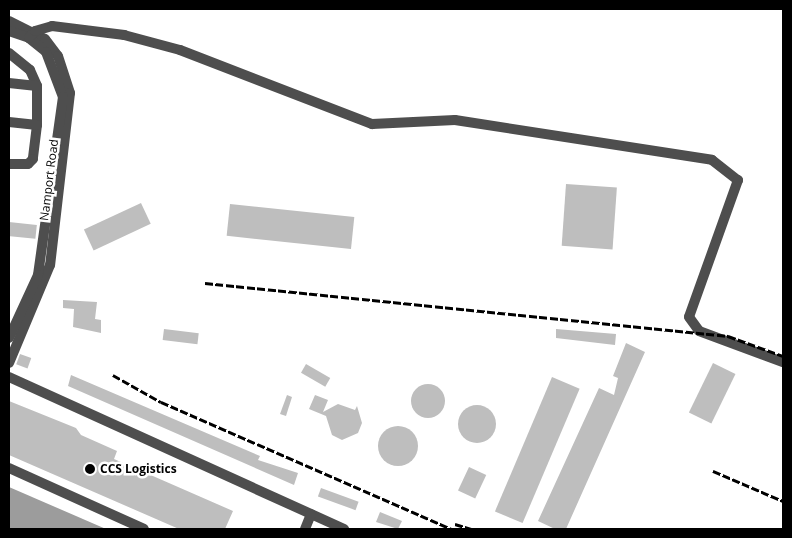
<!DOCTYPE html>
<html>
<head>
<meta charset="utf-8">
<style>
	body { margin:0 }
	#map { position:relative; width:792px; height:538px; overflow:hidden; background:#fff; font-family:"Open Sans",sans-serif }
	div>[style] { position:absolute }
	.water>* { inset:0; background:#9c9c9c }
	.building>* { inset:0; background:#bebebe; transform-origin:0 0 }
	.round { border-radius:50% }
	.minor>* { height:10px; margin:-5px; padding:0 5px; transform-origin:5px; border-radius:5px; background:#4e4e4e }
	.rail>* { height:2.5px; margin-top:-1.25px; transform-origin:0; background:repeating-linear-gradient(90deg,#000 0 8px,transparent 0 10.5px) }
	.dots>* { width:14px; height:14px; translate:-50% -50%; box-sizing:border-box; border:2px solid #fff; border-radius:50% }
	span { translate:-50% -50%; white-space:nowrap; text-align:center; line-height:1.15; -webkit-text-stroke:5px #fff; paint-order:stroke }
	.street-label { font-size:12px; color:#000 }
	.poi-label { font-size:12px; color:#000; font-weight:700 }
	.left { translate:0 -50%; text-align:left }
	.frame { position:absolute; inset:0; border:10px solid #000; pointer-events:none }
</style>
</head>
<body>
<div id="map">
	<div class="water">
		<i style="clip-path:polygon(9px 487px,106px 529px,9px 529px)"></i>
	</div>
	<div class="building">
		<i style="left:566px;top:184px;width:51px;height:62px;rotate:4deg"></i>
		<i style="left:141px;top:203px;width:23px;height:63px;rotate:65deg"></i>
		<i style="left:230px;top:204px;width:125px;height:32px;rotate:6deg"></i>
		<i style="left:9px;top:222px;width:28px;height:14px;rotate:6deg"></i>
		<i style="clip-path:polygon(63px 300px,97px 302px,95px 319px,101px 320px,101px 333px,73px 327px,74px 309px,63px 308px)"></i>
		<i style="left:164px;top:329px;width:35px;height:11px;rotate:7deg"></i>
		<i style="clip-path:polygon(556px 329px,616px 334px,615px 345px,556px 338px)"></i>
		<i style="clip-path:polygon(626px 343px,645px 352px,566px 529px,555px 529px,538px 521px,599px 388px,614px 395px,618px 378px,613px 376px)"></i>
		<i style="left:20px;top:354px;width:12px;height:11px;rotate:20deg"></i>
		<i style="left:713px;top:363px;width:25px;height:55px;rotate:26deg"></i>
		<i style="left:306px;top:364px;width:28px;height:10px;rotate:30deg"></i>
		<i style="clip-path:polygon(71px 375px,260px 456px,258px 460px,298px 473px,294px 485px,68px 386px)"></i>
		<i style="left:552px;top:377px;width:30px;height:146px;rotate:23deg"></i>
		<i class="round" style="left:411px;top:384px;width:34px;height:34px"></i>
		<i style="clip-path:polygon(287px 395px,292px 397px,286px 416px,280px 414px)"></i>
		<i style="clip-path:polygon(315px 395px,328px 400px,323px 412px,338px 404px,355px 410px,357px 406px,362px 423px,358px 433px,342px 440px,332px 435px,326px 416px,309px 409px)"></i>
		<i style="clip-path:polygon(9px 401px,76px 428px,81px 435px,117px 451px,114px 459px,233px 511px,225px 529px,179px 529px,9px 455px)"></i>
		<i class="round" style="left:458px;top:405px;width:38px;height:38px"></i>
		<i class="round" style="left:378px;top:426px;width:40px;height:40px"></i>
		<i style="left:469px;top:467px;width:19px;height:26px;rotate:25deg"></i>
		<i style="left:321px;top:488px;width:40px;height:9px;rotate:20deg"></i>
		<i style="clip-path:polygon(380px 512px,402px 521px,398px 529px,376px 522px)"></i>
	</div>
	<div class="minor">
		<i style="left:9px;top:21px;width:40px;rotate:26.6deg"></i>
		<i style="left:45px;top:39px;width:21px;rotate:53deg"></i>
		<i style="left:58px;top:56px;width:39px;rotate:72deg"></i>
		<i style="left:70px;top:93px;width:173px;rotate:96.6deg"></i>
		<i style="left:50px;top:265px;width:106px;rotate:112.7deg"></i>
		<i style="left:9px;top:31px;width:21px;rotate:19deg"></i>
		<i style="left:29px;top:38px;width:22px;rotate:39deg"></i>
		<i style="left:46px;top:52px;width:48px;rotate:69.3deg"></i>
		<i style="left:63px;top:97px;width:180px;rotate:98deg"></i>
		<i style="left:38px;top:275px;width:69px;rotate:114.7deg"></i>
		<i style="left:29px;top:38px;width:9px;rotate:-49deg"></i>
		<i style="left:35px;top:31px;width:18px;rotate:-16deg"></i>
		<i style="left:52px;top:26px;width:73px;rotate:7.1deg"></i>
		<i style="left:124px;top:35px;width:58px;rotate:15deg"></i>
		<i style="left:180px;top:50px;width:206px;rotate:21.1deg"></i>
		<i style="left:372px;top:124px;width:83px;rotate:-2.8deg"></i>
		<i style="left:455px;top:120px;width:260px;rotate:8.8deg"></i>
		<i style="left:712px;top:160px;width:33px;rotate:38deg"></i>
		<i style="left:738px;top:180px;width:145px;rotate:109.7deg"></i>
		<i style="left:689px;top:317px;width:17px;rotate:54deg"></i>
		<i style="left:699px;top:331px;width:90px;rotate:20.3deg"></i>
		<i style="left:9px;top:53px;width:27px;rotate:39deg"></i>
		<i style="left:30px;top:70px;width:17px;rotate:66deg"></i>
		<i style="left:37px;top:86px;width:39px;rotate:90deg"></i>
		<i style="left:37px;top:125px;width:34px;rotate:97deg"></i>
		<i style="left:33px;top:159px;width:7px;rotate:135deg"></i>
		<i style="left:28px;top:164px;width:19px;rotate:180deg"></i>
		<i style="left:9px;top:83px;width:28px;rotate:6deg"></i>
		<i style="left:9px;top:122px;width:28px;rotate:6deg"></i>
		<i style="left:9px;top:377px;width:368px;rotate:24.4deg"></i>
		<i style="left:9px;top:468px;width:148px;rotate:24.3deg"></i>
		<i style="left:305px;top:529px;width:16px;rotate:-68deg"></i>
	</div>
	<div class="rail">
		<i style="left:205px;top:283px;width:526px;rotate:5.79deg"></i>
		<i style="left:728px;top:336px;width:59px;rotate:20deg"></i>
		<i style="left:113px;top:375px;width:55px;rotate:29.4deg"></i>
		<i style="left:161px;top:402px;width:318px;rotate:23.6deg"></i>
		<i style="left:713px;top:471px;width:76px;rotate:23.2deg"></i>
		<i style="left:455px;top:524px;width:17px;rotate:17deg"></i>
	</div>
	<div class="dots">
		<i style="left:90px;top:469px;background:#000"></i>
	</div>
	<div class="street-label">
		<span style="left:49px;top:180px;rotate:-83deg">Namport Road</span>
	</div>
	<div class="poi-label">
		<span class="left" style="left:100px;top:469px">CCS Logistics</span>
	</div>
	<div class="frame"></div>
</div>
</body>
</html>
